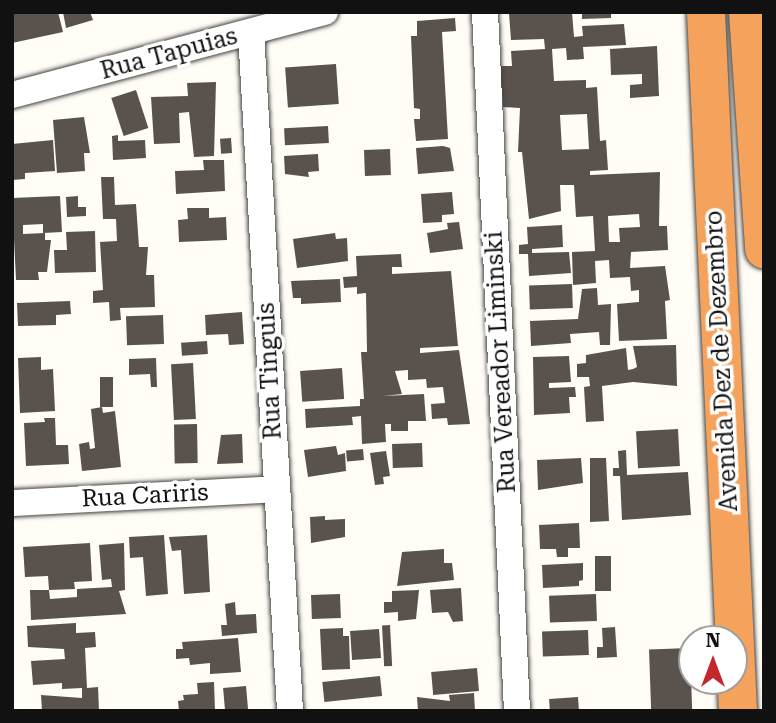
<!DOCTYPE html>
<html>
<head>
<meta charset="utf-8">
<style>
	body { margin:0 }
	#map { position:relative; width:776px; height:723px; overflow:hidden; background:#fffdf5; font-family:"Roboto Serif",serif }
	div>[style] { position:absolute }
	.building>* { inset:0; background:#5a524d; transform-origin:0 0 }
	.roads { filter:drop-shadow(0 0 2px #444) drop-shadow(0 0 2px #444) }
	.minor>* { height:26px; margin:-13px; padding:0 13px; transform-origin:13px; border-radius:13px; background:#fff }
	.highway>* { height:38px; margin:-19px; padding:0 19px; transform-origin:19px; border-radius:19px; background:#f5a25d }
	span { translate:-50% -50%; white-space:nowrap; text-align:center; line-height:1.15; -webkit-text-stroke:7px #fff; paint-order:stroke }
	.street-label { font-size:24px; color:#111 }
	.frame { position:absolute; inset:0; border:14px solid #111; pointer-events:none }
	.north { position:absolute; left:678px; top:625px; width:70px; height:70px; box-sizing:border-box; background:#fff; border:2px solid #a0a0a0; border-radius:50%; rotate:0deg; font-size:19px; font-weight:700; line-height:28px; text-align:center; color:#111 }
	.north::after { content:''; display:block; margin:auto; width:24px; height:32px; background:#c4262e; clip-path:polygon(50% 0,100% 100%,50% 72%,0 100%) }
</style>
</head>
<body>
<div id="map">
	<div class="building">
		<i style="clip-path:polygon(12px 12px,58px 12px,63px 32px,12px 43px)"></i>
		<i style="clip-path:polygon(63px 12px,90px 12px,93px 20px,66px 28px)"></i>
		<i style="clip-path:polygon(evenodd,572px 12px,574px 37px,583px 36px,582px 26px,624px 24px,626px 45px,583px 47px,584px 59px,567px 60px,566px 48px,552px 49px,554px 81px,586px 80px,586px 88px,597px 87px,600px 141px,606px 140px,608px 170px,590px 171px,590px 175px,660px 172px,659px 226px,667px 226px,668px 250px,631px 252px,630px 268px,665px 266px,670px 300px,665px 301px,667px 339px,619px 341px,617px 304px,639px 302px,639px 290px,631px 291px,630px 277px,610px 278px,609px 260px,595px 261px,596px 283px,573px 285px,572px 252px,595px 251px,593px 216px,576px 217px,574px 185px,560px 185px,561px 211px,529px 219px,522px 152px,518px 152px,520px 108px,503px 107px,500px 66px,512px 66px,511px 51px,545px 49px,544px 39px,511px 40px,509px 13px,572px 12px,587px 114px,589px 149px,562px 150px,560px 115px,587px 114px,572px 12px,639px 214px,640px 227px,619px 228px,620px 242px,609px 242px,608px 216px,639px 214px)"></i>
		<i style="clip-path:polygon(582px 12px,611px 12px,611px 18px,582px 19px)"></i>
		<i style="clip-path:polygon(455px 18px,456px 31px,442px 32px,448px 139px,416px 141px,414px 119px,420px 119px,420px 109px,414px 108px,411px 36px,417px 36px,417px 21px)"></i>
		<i style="clip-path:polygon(657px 46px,659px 96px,630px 98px,630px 85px,642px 84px,642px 74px,611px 75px,610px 49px)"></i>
		<i style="left:336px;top:64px;width:40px;height:51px;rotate:86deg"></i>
		<i style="clip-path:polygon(216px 82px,214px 156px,194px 157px,189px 112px,179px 113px,180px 143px,154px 144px,151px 97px,188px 96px,187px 83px)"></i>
		<i style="left:136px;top:90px;width:40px;height:26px;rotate:72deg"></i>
		<i style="clip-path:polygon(84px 117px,90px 153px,84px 153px,85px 171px,57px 173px,53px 120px)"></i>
		<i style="left:328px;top:126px;width:17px;height:44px;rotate:87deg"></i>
		<i style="clip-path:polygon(118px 135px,118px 141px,145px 140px,146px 158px,113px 160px,112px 136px)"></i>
		<i style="left:231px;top:138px;width:15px;height:11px;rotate:86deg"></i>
		<i style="clip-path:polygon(53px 140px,55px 171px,25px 173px,25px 179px,12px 180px,12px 144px)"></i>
		<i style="clip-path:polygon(443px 146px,450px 148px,454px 171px,418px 174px,416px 148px)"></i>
		<i style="left:390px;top:149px;width:26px;height:26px;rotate:88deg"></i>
		<i style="clip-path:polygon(318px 154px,319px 171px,308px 172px,309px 177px,285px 174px,284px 156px)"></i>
		<i style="clip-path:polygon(203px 160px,224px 160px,225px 191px,176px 194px,175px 171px,204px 170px)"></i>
		<i style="clip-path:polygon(101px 177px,114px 177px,115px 205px,136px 204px,139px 247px,148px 247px,146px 275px,154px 275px,155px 307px,120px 308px,121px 320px,110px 321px,109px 302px,93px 303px,93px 291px,103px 290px,100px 242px,117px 241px,116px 219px,103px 219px)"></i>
		<i style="clip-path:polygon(452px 192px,454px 214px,442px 215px,442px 222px,423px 223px,421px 194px)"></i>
		<i style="clip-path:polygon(60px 196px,62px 232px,43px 233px,43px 224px,23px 225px,23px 234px,45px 233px,45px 240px,51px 240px,47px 272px,38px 272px,39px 280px,16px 280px,12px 198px)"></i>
		<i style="clip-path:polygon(78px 196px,78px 207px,86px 207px,86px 216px,67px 217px,66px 197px)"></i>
		<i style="clip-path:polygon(187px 208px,209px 208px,209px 218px,226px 217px,227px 240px,179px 242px,178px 220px,188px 219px)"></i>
		<i style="clip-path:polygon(459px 222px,463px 249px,430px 253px,427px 233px,448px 229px,447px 223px)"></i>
		<i style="clip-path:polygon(562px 225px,563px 247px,532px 249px,532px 253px,569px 252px,571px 273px,529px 276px,528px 254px,519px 254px,519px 245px,528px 244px,527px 227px)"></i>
		<i style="clip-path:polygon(95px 231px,96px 272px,55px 273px,54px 250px,67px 250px,66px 232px)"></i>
		<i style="clip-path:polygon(335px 233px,336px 239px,347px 238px,348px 261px,297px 268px,293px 239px)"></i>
		<i style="clip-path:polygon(401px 254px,402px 267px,392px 267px,392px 274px,451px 271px,458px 346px,420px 348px,420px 353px,459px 350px,470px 424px,448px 425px,447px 418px,432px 419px,431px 404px,445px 403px,443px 387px,427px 388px,426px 379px,408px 380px,408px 370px,395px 371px,402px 394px,383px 396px,424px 394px,426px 421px,408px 421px,408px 431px,391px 431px,391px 424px,385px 424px,386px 442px,362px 444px,361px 416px,352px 417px,353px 425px,306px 428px,305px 409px,360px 406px,360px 399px,364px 399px,361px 352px,367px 352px,366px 293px,357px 294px,357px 287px,344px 288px,343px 277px,357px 276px,356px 256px)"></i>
		<i style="clip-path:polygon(340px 279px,341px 302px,301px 304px,301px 298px,293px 298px,291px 281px)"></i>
		<i style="left:572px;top:284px;width:24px;height:43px;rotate:88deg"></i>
		<i style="clip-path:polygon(597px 288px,598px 305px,611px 304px,610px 345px,600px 345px,599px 332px,570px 334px,571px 343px,531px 346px,530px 321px,578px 319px,582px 289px)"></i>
		<i style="clip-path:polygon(70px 301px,71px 314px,56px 315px,56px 325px,18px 326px,17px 303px)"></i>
		<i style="clip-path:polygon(242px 312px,244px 344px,229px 345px,228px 334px,206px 335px,205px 315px)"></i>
		<i style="left:163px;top:315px;width:29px;height:37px;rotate:88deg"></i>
		<i style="left:207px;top:341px;width:13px;height:26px;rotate:86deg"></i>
		<i style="clip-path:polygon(676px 345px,677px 386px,633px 382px,602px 386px,604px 421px,586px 422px,584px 387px,590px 386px,589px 377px,577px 377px,577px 364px,586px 363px,586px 355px,626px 348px,628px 370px,633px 369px,637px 367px,633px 346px)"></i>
		<i style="clip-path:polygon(569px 356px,571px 382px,549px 383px,549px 388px,575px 387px,576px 397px,569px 397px,570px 413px,534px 415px,533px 357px)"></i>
		<i style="clip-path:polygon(41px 357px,41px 370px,53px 369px,55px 411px,20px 413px,18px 358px)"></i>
		<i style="clip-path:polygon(156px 358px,157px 387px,151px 387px,150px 374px,129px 375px,129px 359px)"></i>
		<i style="left:193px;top:363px;width:56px;height:22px;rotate:87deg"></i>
		<i style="left:342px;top:368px;width:31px;height:42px;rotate:86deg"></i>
		<i style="left:100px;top:377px;width:13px;height:30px"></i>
		<i style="clip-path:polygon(102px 407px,103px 413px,115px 411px,121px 467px,82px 471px,79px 444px,89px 442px,90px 449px,95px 448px,91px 409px)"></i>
		<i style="clip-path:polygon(44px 418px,55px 418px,56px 445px,68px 445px,69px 464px,26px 466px,24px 423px,45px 422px)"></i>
		<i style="left:197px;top:424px;width:39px;height:23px;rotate:89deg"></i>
		<i style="left:678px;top:429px;width:37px;height:42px;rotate:87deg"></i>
		<i style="clip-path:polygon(242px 434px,243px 463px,217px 464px,221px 435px)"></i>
		<i style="left:422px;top:443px;width:24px;height:30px;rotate:88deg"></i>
		<i style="clip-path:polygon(336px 446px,338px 455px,345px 453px,346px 471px,308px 477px,304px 450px)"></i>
		<i style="left:363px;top:449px;width:11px;height:17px;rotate:85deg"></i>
		<i style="clip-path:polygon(626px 450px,627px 475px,688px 472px,691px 515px,622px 520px,620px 476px,613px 476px,613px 468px,619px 468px,618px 451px)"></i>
		<i style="clip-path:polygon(386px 451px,390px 476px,383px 477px,384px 484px,375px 485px,370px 453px)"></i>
		<i style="clip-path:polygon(581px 458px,583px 483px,538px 490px,537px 460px)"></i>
		<i style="clip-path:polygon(590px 458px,606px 458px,609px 521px,590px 522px)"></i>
		<i style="clip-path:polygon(325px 516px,325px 520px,345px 519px,345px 537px,311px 543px,310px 517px)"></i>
		<i style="clip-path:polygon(579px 523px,580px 548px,568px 548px,568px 557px,557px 557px,556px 549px,540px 549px,539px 525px)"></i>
		<i style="clip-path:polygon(164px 535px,168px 594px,146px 596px,143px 557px,130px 558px,129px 537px)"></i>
		<i style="clip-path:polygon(207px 535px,210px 592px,184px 594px,181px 550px,172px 551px,169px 537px)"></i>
		<i style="clip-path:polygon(90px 543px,92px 581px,74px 582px,75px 589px,49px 590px,50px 599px,77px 597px,77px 589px,112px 587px,111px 579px,102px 580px,99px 545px,124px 543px,125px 590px,119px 591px,126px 614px,31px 620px,30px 590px,49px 590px,48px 576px,25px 577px,23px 547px)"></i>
		<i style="clip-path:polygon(444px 549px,444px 563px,452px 563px,454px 580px,397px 586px,402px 552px)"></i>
		<i style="left:595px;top:556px;width:16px;height:35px"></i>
		<i style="clip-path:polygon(583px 563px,583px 580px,579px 581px,579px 586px,543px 588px,542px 565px)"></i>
		<i style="clip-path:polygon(461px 588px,463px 621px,453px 622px,448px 612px,432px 613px,430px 590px)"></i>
		<i style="clip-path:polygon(419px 590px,416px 619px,398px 621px,398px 612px,384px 613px,384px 602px,392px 602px,392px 591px)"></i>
		<i style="left:340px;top:594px;width:24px;height:29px;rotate:88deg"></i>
		<i style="left:596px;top:594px;width:27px;height:47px;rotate:88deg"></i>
		<i style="clip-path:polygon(235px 602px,236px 615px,256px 614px,257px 633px,222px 636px,221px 625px,227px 625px,225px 604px)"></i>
		<i style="clip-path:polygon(76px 623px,76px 633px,95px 632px,96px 647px,85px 648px,87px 688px,98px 687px,99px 711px,42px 711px,41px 695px,82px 698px,82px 688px,62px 689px,62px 683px,33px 685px,31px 661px,65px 659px,64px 649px,28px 647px,27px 626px)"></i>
		<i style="left:390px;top:625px;width:41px;height:8px;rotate:87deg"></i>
		<i style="clip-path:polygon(615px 627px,617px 657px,597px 658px,597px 647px,603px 647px,602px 628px)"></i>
		<i style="clip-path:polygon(343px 628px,343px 636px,349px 636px,350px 669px,322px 670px,320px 629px)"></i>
		<i style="left:379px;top:629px;width:29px;height:29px;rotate:86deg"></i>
		<i style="left:588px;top:630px;width:25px;height:46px;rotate:88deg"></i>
		<i style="clip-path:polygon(238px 638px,241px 672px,210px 674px,210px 663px,190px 665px,189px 658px,176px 659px,176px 649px,183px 649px,182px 642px)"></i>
		<i style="left:690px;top:648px;width:63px;height:41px;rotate:88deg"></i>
		<i style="left:477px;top:668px;width:23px;height:46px;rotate:85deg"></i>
		<i style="left:380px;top:676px;width:20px;height:58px;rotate:84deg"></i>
		<i style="clip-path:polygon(214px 682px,215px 711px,179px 711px,178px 701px,184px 700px,183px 695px,198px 694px,197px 683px)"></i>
		<i style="left:246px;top:686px;width:25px;height:23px;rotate:85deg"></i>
		<i style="clip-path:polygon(474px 693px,475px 711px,418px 711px,417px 697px,450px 701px,449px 695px)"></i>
		<i style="left:578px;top:697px;width:14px;height:29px;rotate:86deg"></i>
	</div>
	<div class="roads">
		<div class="minor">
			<i style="left:485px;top:12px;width:700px;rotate:87.38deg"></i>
			<i style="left:251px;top:32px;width:680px;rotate:86.71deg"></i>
			<i style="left:12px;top:95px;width:324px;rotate:-14.9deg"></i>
			<i style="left:12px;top:503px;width:265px;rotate:-3deg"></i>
		</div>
		<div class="highway">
			<i style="left:706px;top:12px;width:700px;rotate:87.38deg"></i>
			<i style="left:748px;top:12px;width:238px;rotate:86.1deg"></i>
		</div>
	</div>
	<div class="street-label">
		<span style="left:169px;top:54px;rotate:-15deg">Rua Tapuias</span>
		<span style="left:722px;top:361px;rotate:-93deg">Avenida Dez de Dezembro</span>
		<span style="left:501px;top:362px;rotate:-93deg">Rua Vereador Liminski</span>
		<span style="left:270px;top:371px;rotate:-93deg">Rua Tinguis</span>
		<span style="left:145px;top:496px;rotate:-3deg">Rua Cariris</span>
	</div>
	<div class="frame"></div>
	<div class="north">N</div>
</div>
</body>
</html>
